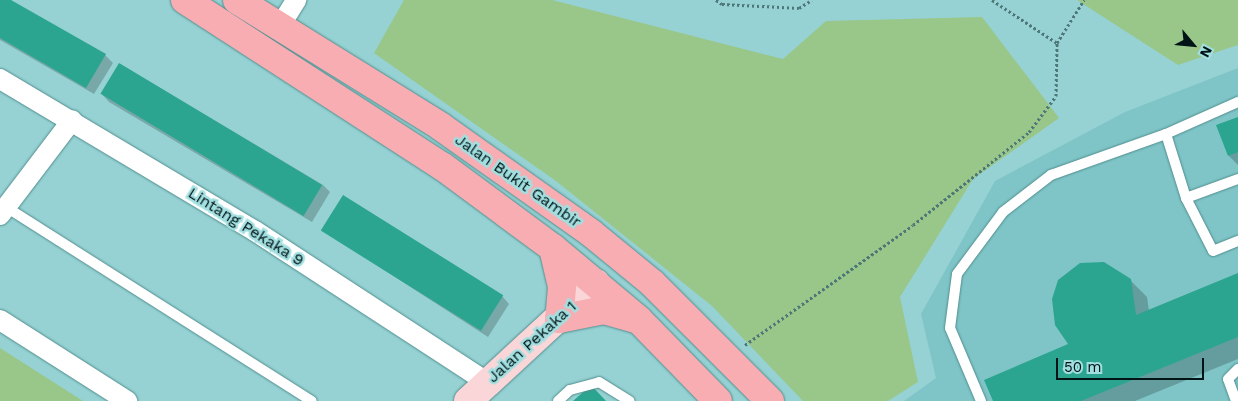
<!DOCTYPE html>
<html>
<head>
<meta charset="utf-8">
<style>
	body { margin:0 }
	#map { position:relative; width:1238px; height:401px; overflow:hidden; background:#96d2d3; font-family:"Work Sans",sans-serif }
	div>[style] { position:absolute }
	.built>* { inset:0; background:#7fc5c7 }
	.green>* { inset:0; background:#99c689 }
	.shadow>* { inset:0; background:#0003 }
	.building>* { inset:0; background:#2ba58f; transform-origin:0 0 }
	.path>* { height:3px; margin-top:-1.5px; transform-origin:0; background:repeating-linear-gradient(90deg,#4e7778 0 2.5px,transparent 0 5px) }
	.roads { filter:drop-shadow(0 0 1px #538e8f) drop-shadow(0 0 1px #538e8f) }
	.lane>* { height:10px; margin:-5px; padding:0 5px; transform-origin:5px; border-radius:5px; background:#fff }
	.street>* { height:20px; margin:-10px; padding:0 10px; transform-origin:10px; border-radius:10px; background:#fff }
	.secondary>* { height:28px; margin:-14px; padding:0 14px; transform-origin:14px; border-radius:14px; background:#fbd6d8 }
	.primary>* { height:28px; margin:-14px; padding:0 14px; transform-origin:14px; border-radius:14px; background:#f7adb2 }
	span { translate:-50% -50%; white-space:nowrap; text-align:center; line-height:1.15; -webkit-text-stroke:5px #a2dfe0; paint-order:stroke }
	.street-label { font-size:16px; color:#001415 }
	.north { position:absolute; left:1168px; top:20px; width:50px; height:50px; -webkit-text-stroke:4px #a2dfe0; paint-order:stroke; rotate:118deg; font-size:14px; font-weight:700; line-height:20px; text-align:center; color:#001415 }
	.north::after { content:''; display:block; margin:auto; width:18px; height:22px; background:#001415; clip-path:polygon(50% 0,100% 100%,50% 72%,0 100%) }
	.scale { position:absolute; left:1056px; top:358px; width:148px; height:22px; box-sizing:border-box; border:2px solid #001415; border-top:0; padding-left:6px; font-size:15px; line-height:18px; white-space:nowrap; color:#001415; -webkit-text-stroke:4px #a2dfe0; paint-order:stroke }
</style>
</head>
<body>
<div id="map">
	<div class="built">
		<i style="clip-path:polygon(1238px 68px,1238px 401px,904px 401px,936px 378px,921px 314px,995px 181px,1125px 112px)"></i>
	</div>
	<div class="green">
		<i style="clip-path:polygon(404px 0,552px 0,783px 59px,826px 21px,982px 17px,1059px 118px,973px 179px,900px 297px,918px 382px,888px 401px,803px 401px,712px 306px,556px 181px,374px 53px)"></i>
		<i style="clip-path:polygon(1077px 0,1238px 0,1238px 45px,1178px 65px)"></i>
		<i style="clip-path:polygon(0 348px,83px 401px,0 401px)"></i>
	</div>
	<div class="shadow">
		<i style="clip-path:polygon(0 0,8px 0,105px 55px,113px 63px,94px 94px,0 40px)"></i>
		<i style="clip-path:polygon(120px 64px,323px 185px,330px 192px,312px 222px,109px 102px,102px 94px)"></i>
		<i style="clip-path:polygon(1238px 118px,1238px 165px,1229px 156px)"></i>
		<i style="clip-path:polygon(322px 230px,502px 296px,509px 304px,488px 337px)"></i>
		<i style="clip-path:polygon(1238px 274px,1238px 359px,1135px 401px,994px 401px,1070px 345px,1130px 280px,1147px 297px,1149px 311px)"></i>
	</div>
	<div class="building">
		<i style="clip-path:polygon(0 0,11px 0,106px 54px,86px 88px,0 38px)"></i>
		<i style="left:119px;top:63px;width:237px;height:36px;rotate:31deg"></i>
		<i style="clip-path:polygon(1238px 117px,1238px 152px,1228px 156px,1216px 125px)"></i>
		<i style="left:343px;top:195px;width:189px;height:42px;rotate:32deg"></i>
		<i style="clip-path:polygon(1104px 262px,1131px 279px,1136px 315px,1238px 273px,1238px 337px,1081px 401px,993px 401px,984px 380px,1068px 344px,1055px 325px,1052px 299px,1058px 280px,1080px 263px)"></i>
		<i style="clip-path:polygon(591px 385px,606px 401px,573px 401px)"></i>
	</div>
	<div class="path">
		<i style="left:716px;top:0;width:7px;rotate:34deg"></i>
		<i style="left:722px;top:4px;width:77px;rotate:3deg"></i>
		<i style="left:799px;top:8px;width:15px;rotate:-32deg"></i>
		<i style="left:992px;top:0;width:78px;rotate:33.5deg"></i>
		<i style="left:745px;top:345px;width:206px;rotate:-35.5deg"></i>
		<i style="left:913px;top:225px;width:149px;rotate:-38.7deg"></i>
		<i style="left:1029px;top:132px;width:45px;rotate:-53.1deg"></i>
		<i style="left:1056px;top:96px;width:53px;rotate:-88.9deg"></i>
		<i style="left:1057px;top:43px;width:51px;rotate:-57.9deg"></i>
	</div>
	<div class="roads">
		<div class="lane">
			<i style="left:1166px;top:134px;width:67px;rotate:72.6deg"></i>
			<i style="left:1186px;top:198px;width:59px;rotate:63deg"></i>
			<i style="left:1213px;top:251px;width:27px;rotate:-22deg"></i>
			<i style="left:1186px;top:198px;width:55px;rotate:-20.1deg"></i>
			<i style="left:6px;top:207px;width:362px;rotate:32.4deg"></i>
			<i style="left:558px;top:401px;width:16px;rotate:-43deg"></i>
			<i style="left:570px;top:390px;width:30px;rotate:-15deg"></i>
			<i style="left:599px;top:382px;width:36px;rotate:32deg"></i>
			<i style="left:981px;top:401px;width:79px;rotate:-113deg"></i>
			<i style="left:950px;top:328px;width:54px;rotate:-82.6deg"></i>
			<i style="left:957px;top:274px;width:77px;rotate:-53.4deg"></i>
			<i style="left:1003px;top:212px;width:61px;rotate:-37.6deg"></i>
			<i style="left:1051px;top:175px;width:122px;rotate:-19.6deg"></i>
			<i style="left:1166px;top:134px;width:79px;rotate:-24deg"></i>
			<i style="left:1236px;top:401px;width:23px;rotate:-110deg"></i>
			<i style="left:1228px;top:379px;width:14px;rotate:-45deg"></i>
		</div>
		<div class="street">
			<i style="left:280px;top:26px;width:31px;rotate:-58deg"></i>
			<i style="left:0;top:79px;width:297px;rotate:30.8deg"></i>
			<i style="left:255px;top:231px;width:278px;rotate:33.1deg"></i>
			<i style="left:0;top:215px;width:119px;rotate:-52.8deg"></i>
			<i style="left:0;top:320px;width:151px;rotate:32.5deg"></i>
		</div>
		<div class="secondary">
			<i style="left:468px;top:401px;width:174px;rotate:-42.7deg"></i>
		</div>
		<div class="primary">
			<i style="left:185px;top:0;width:306px;rotate:32.9deg"></i>
			<i style="left:442px;top:166px;width:138px;rotate:36.5deg"></i>
			<i style="left:553px;top:248px;width:112px;rotate:39.9deg"></i>
			<i style="left:639px;top:320px;width:113px;rotate:45.7deg"></i>
			<i style="left:237px;top:0;width:239px;rotate:31.8deg"></i>
			<i style="left:440px;top:126px;width:185px;rotate:35.3deg"></i>
			<i style="left:591px;top:233px;width:79px;rotate:39.3deg"></i>
			<i style="left:652px;top:283px;width:167px;rotate:45deg"></i>
			<i style="left:553px;top:248px;width:40px;rotate:77deg"></i>
			<i style="left:562px;top:287px;width:32px;rotate:95deg"></i>
			<i style="left:559px;top:319px;width:46px;rotate:-11.3deg"></i>
			<i style="left:604px;top:310px;width:32px;rotate:16deg"></i>
		</div>
	</div>
	<div class="street-label">
		<span style="left:518px;top:181px;rotate:35deg">Jalan Bukit Gambir</span>
		<span style="left:246px;top:227px;rotate:32deg">Lintang Pekaka 9</span>
		<span style="left:532px;top:342px;rotate:-42deg">Jalan Pekaka 1</span>
	</div>
	<div class="north">N</div>
	<div class="scale">50 m</div>
</div>
</body>
</html>
